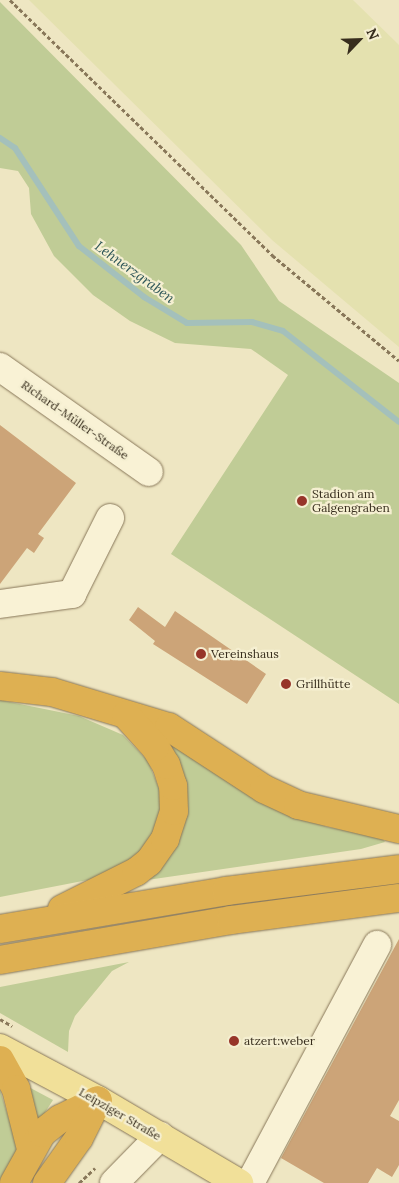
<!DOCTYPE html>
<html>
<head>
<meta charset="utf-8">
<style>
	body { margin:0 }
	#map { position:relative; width:399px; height:1183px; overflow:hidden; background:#eee6c2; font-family:Lora,serif }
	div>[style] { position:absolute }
	.farmland>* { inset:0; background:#e4e1af }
	.green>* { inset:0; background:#c0cc96 }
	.stream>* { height:6px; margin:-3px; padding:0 3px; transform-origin:3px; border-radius:3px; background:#a4c0bb }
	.building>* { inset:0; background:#cca478 }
	.path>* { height:3px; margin-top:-1.5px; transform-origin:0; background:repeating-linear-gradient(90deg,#887759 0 4px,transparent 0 6.5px) }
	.roads { filter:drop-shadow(0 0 1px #887759) drop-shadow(0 0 1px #887759) }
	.minor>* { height:28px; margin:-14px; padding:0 14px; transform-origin:14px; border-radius:14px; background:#f9f2d5 }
	.major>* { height:28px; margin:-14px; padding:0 14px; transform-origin:14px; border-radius:14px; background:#f1e099 }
	.highway>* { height:28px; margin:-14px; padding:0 14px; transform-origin:14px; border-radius:14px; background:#deb052 }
	.dots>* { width:14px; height:14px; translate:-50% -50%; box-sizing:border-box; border:2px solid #f5efd1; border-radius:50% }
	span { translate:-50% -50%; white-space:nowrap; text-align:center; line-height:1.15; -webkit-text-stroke:4.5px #f5efd1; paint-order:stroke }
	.street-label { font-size:12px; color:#372d1d }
	.poi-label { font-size:12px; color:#372d1d }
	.left { translate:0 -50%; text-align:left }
	.water-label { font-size:14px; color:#2d5557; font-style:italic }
	.north { position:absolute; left:334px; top:15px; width:50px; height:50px; -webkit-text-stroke:4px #f5efd1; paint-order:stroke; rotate:66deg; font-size:14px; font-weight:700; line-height:20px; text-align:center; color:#372d1d }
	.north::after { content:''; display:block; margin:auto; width:18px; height:22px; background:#372d1d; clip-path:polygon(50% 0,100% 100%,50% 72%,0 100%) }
</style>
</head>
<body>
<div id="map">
	<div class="farmland">
		<i style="clip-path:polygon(29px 0,353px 0,399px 45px,399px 347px,272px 240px)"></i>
	</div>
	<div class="green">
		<i style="clip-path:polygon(0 2px,241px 245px,279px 301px,399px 383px,399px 704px,171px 554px,288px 375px,251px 349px,175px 343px,130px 321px,93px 295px,54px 256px,31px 214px,29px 188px,18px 171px,0 168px)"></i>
		<i style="clip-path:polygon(0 700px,79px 716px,123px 735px,148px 761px,160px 791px,161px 814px,151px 840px,132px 861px,93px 879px,0 897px)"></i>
		<i style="clip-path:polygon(161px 738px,298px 815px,327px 827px,381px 837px,385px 842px,361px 849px,147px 880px,167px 858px)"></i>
		<i style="clip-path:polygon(129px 962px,112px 971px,75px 1016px,69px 1031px,68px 1052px,0 1013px,0 987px)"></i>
		<i style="clip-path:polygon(23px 1084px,53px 1100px,37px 1125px)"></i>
		<i style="clip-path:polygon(0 1090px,19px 1152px,5px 1183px,0 1183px)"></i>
	</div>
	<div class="stream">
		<i style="left:0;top:138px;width:18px;rotate:34deg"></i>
		<i style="left:15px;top:148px;width:117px;rotate:56.9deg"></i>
		<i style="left:79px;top:246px;width:83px;rotate:38.1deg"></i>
		<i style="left:144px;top:297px;width:50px;rotate:31.2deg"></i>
		<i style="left:187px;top:323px;width:65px;rotate:-0.9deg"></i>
		<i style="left:252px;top:322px;width:32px;rotate:16deg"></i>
		<i style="left:283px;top:331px;width:147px;rotate:38.1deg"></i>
	</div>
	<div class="building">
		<i style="clip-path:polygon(0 425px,76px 483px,38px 534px,44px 538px,34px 553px,27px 548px,0 584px)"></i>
		<i style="clip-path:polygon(138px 607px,165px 627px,175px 611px,266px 674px,247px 704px,153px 644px,155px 641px,129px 620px)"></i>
		<i style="clip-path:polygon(399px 939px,399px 1100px,390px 1116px,399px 1121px,399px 1165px,392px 1177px,377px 1168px,368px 1183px,324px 1183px,281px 1158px)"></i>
	</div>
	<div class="path">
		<i style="left:10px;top:0;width:366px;rotate:44.2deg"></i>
		<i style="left:272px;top:255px;width:165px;rotate:39.8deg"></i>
		<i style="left:0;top:1019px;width:14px;rotate:30deg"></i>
		<i style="left:79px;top:1183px;width:22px;rotate:-43deg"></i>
	</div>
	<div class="roads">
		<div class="minor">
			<i style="left:0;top:367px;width:182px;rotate:35.2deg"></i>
			<i style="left:0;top:604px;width:73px;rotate:-7.9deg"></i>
			<i style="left:72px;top:594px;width:85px;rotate:-63.4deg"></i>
			<i style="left:114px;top:1183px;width:66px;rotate:-45.6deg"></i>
			<i style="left:250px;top:1183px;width:270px;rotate:-61.9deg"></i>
		</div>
		<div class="major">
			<i style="left:0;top:1048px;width:111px;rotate:28deg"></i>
			<i style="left:98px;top:1100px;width:164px;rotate:30.5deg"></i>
		</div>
		<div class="highway">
			<i style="left:0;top:686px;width:52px;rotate:6.6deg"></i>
			<i style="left:52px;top:692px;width:122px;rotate:16.7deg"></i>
			<i style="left:169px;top:727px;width:113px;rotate:33.1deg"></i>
			<i style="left:264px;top:789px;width:38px;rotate:25deg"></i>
			<i style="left:298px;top:805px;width:104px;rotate:13.4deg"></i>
			<i style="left:62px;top:909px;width:83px;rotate:-26.6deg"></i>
			<i style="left:136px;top:872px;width:16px;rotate:-38deg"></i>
			<i style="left:149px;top:862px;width:28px;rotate:-55deg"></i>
			<i style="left:165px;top:839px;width:29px;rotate:-72deg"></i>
			<i style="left:174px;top:811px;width:25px;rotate:-92deg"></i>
			<i style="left:173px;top:786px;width:22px;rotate:-108deg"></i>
			<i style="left:166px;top:765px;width:21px;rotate:-121deg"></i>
			<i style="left:155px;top:747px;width:43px;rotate:-132.2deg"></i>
			<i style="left:0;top:929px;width:229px;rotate:-9.5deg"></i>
			<i style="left:226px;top:891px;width:174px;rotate:-7.2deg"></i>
			<i style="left:0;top:960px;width:234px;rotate:-9.8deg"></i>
			<i style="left:231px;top:920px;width:169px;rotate:-7.5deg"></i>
			<i style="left:0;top:1060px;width:33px;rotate:61deg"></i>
			<i style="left:16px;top:1089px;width:62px;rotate:76deg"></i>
			<i style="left:14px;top:1183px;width:57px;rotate:-60.8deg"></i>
			<i style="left:42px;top:1133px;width:23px;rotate:-38deg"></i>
			<i style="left:60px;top:1119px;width:42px;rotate:-26.6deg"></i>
			<i style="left:47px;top:1183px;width:55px;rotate:-54.6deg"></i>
			<i style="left:79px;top:1138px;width:42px;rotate:-63.4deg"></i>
		</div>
	</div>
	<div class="dots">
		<i style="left:302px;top:501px;background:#973529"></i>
		<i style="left:201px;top:654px;background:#973529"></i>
		<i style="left:286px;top:684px;background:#973529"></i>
		<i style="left:234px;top:1041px;background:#973529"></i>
	</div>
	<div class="street-label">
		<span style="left:75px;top:420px;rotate:35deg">Richard-Müller-Straße</span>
		<span style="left:120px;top:1114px;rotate:30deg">Leipziger Straße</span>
	</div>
	<div class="poi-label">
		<span class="left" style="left:312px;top:501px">Stadion am<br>Galgengraben</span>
		<span class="left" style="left:211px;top:654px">Vereinshaus</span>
		<span class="left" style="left:296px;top:684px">Grillhütte</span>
		<span class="left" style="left:244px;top:1041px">atzert:weber</span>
	</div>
	<div class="water-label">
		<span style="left:135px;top:272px;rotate:36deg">Lehnerzgraben</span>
	</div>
	<div class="north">N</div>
</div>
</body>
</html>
